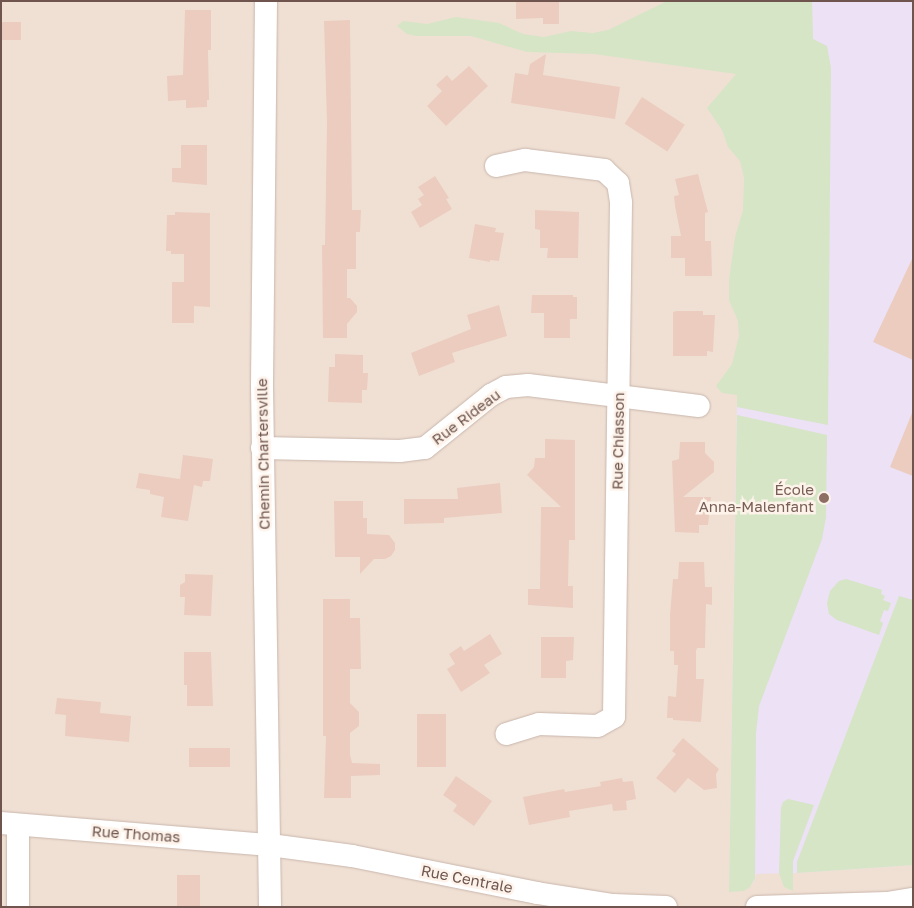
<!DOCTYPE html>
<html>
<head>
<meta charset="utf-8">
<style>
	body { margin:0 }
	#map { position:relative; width:914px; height:908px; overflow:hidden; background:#f9efe4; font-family:"Golos Text",sans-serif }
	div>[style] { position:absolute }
	.residential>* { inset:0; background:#f0e0d4; transform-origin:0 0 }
	.education>* { inset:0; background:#ece1f5 }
	.green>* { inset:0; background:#d5e5c5 }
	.building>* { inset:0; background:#ebccbf; transform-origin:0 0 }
	.roads { filter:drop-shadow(0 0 1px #c9b6ac) drop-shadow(0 0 1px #c9b6ac) }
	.minor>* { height:22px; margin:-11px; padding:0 11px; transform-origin:11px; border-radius:11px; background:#fff }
	.dots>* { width:14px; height:14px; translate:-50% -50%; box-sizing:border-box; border:2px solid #fdf3ea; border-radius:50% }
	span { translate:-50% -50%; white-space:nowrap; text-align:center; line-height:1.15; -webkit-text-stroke:5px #fdf3ea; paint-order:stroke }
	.street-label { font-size:15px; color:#6f554d }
	.education-label { font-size:15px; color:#785e54 }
	.right { translate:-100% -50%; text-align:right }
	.frame { position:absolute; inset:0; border:2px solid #6f554d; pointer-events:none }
</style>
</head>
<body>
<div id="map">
	<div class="residential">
		<i style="left:1px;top:1px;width:912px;height:906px"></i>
	</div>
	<div class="education">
		<i style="clip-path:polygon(812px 1px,913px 1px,913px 865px,797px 873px,756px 874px,753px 883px,747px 889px,729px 892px,737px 395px,818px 367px)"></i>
	</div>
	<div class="green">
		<i style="clip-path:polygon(667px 1px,812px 1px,813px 39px,827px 46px,831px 68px,828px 425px,737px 407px,737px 395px,722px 393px,716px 386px,732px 364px,739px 336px,738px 321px,729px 300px,729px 280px,735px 237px,743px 210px,744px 178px,740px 161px,728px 147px,722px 130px,707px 108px,736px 74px,594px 54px,527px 52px,471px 36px,416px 36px,407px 34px,397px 26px,403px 21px,427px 24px,456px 17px,499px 23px,523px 34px,544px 37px,571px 31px,593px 33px,608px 30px)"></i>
		<i style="clip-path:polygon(737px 415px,827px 435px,826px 517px,822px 539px,759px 706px,756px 733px,755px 878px,750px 887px,744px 891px,729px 892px)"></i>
		<i style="clip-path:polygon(846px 579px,882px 590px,881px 594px,885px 596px,883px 600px,891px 603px,888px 611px,884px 610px,880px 621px,883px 623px,879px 635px,837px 620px,829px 614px,827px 603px,830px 591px,839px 581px)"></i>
		<i style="clip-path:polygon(899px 596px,913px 600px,913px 865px,797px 873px,797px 862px)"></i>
		<i style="clip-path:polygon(788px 799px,814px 805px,793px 861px,793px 891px,784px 887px,779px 873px,781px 808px,783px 802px)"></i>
	</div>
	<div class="building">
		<i style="clip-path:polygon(516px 1px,559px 1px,559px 24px,543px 24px,543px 18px,516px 19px)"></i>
		<i style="clip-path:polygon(185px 10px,211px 10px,211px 50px,208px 50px,209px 100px,207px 100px,207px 107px,186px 108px,186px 100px,168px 101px,167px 76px,183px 75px)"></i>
		<i style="clip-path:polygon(350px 20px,352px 210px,361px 210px,360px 232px,356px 232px,356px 269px,347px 269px,347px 298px,350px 298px,357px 306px,357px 312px,347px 324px,347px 338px,323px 338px,322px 245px,325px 245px,327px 123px,324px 21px)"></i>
		<i style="left:1px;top:22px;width:20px;height:18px"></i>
		<i style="clip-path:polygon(546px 54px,543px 75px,620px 87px,615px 119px,511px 103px,515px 73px,528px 75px,530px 64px)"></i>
		<i style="clip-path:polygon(469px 66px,488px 86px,446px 126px,427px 106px,442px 91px,436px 85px,447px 75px,452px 81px)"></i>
		<i style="left:642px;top:97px;width:51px;height:32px;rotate:33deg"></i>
		<i style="clip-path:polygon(181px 145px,207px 145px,207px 185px,172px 182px,172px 168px,181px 168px)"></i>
		<i style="clip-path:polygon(698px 174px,708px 212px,705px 213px,705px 241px,711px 241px,712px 276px,685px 276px,685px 258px,671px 258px,671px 236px,681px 236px,675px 206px,674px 196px,679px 195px,675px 179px)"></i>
		<i style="clip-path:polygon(435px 176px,449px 198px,446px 199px,452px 209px,420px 228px,411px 212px,422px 205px,418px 199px,424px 195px,418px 187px)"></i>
		<i style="clip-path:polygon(535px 210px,579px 212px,578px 258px,547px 258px,548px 248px,540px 248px,540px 230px,535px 229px)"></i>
		<i style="clip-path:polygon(175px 212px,210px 213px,210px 307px,194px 306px,194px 323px,172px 323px,172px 282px,184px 282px,184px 254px,171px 254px,171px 251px,166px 251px,167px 215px,175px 215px)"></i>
		<i style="clip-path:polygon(475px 224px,496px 228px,495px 232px,504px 233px,499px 261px,490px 260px,490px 262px,469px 258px)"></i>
		<i style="clip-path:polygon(913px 257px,913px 360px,873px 342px)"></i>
		<i style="clip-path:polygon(532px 295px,573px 295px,573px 297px,577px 297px,577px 319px,570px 319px,570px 338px,544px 338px,544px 313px,531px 313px)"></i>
		<i style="clip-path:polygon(499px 305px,507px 336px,452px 353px,455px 362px,419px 376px,411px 353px,471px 329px,467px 315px)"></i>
		<i style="clip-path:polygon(677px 311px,703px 311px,703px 315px,715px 315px,713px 352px,707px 351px,707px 356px,673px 356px,673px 312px)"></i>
		<i style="clip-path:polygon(335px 354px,363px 355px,363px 373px,368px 373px,367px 390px,362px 390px,362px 403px,328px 402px,329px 367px,335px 367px)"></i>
		<i style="clip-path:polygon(912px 413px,913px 413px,913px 476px,890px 467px)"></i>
		<i style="clip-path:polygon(545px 439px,575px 440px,575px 540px,569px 540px,568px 586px,573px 586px,573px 608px,528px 605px,528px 589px,540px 589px,541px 507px,561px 507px,527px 475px,534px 467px,535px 458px,545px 458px)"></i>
		<i style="clip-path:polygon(680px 442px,705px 442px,705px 453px,714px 462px,714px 472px,683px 497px,711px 497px,708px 525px,699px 525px,699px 533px,675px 532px,672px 461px,679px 459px)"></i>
		<i style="clip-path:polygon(183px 455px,213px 459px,210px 481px,203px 481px,202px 487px,194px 485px,188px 521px,161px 517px,164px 497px,150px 494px,150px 490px,136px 488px,139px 473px,180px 479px)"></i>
		<i style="clip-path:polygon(500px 483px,502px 513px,444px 518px,444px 523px,404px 524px,404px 499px,458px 499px,457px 488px)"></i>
		<i style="clip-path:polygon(334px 501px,363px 501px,363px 518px,367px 518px,367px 534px,389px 535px,395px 543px,395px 550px,391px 556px,385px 559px,374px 559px,360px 574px,360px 557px,335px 557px)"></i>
		<i style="clip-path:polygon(679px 562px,704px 562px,705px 587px,712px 587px,712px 605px,706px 604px,705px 648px,697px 648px,696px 651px,696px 679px,704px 679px,701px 722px,673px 720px,673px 718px,667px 718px,668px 696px,676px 697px,678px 665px,674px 665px,674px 651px,670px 651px,670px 615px,673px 579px,678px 579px)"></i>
		<i style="clip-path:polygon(185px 574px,213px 575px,211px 616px,184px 615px,185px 597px,180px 597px,180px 585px,185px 582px)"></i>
		<i style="clip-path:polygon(323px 599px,350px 599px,350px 618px,360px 618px,361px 669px,350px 669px,350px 703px,359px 712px,359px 726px,350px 733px,350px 755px,352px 763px,380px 764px,380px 775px,351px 776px,351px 798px,324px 798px,326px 736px,323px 736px)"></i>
		<i style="clip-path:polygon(490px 634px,502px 654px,484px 665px,490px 673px,461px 692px,447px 669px,455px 664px,449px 654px,461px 646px,464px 651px)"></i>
		<i style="clip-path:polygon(541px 637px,574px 637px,573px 660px,566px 661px,566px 678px,541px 678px)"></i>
		<i style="clip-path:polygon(184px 652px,211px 652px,213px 706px,187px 706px,187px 685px,184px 685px)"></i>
		<i style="clip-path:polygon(57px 698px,101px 702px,100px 713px,131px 716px,129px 742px,65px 736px,66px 715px,55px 714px)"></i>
		<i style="left:417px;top:714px;width:29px;height:53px"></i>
		<i style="clip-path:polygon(683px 738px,719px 769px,716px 774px,717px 788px,704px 790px,688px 778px,675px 793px,656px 778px,676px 754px,672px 751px)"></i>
		<i style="left:189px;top:748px;width:41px;height:19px"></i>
		<i style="clip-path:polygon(456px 776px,492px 801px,474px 826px,453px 811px,457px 805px,443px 795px)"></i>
		<i style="clip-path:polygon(622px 778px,623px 782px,633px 781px,636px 799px,626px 801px,627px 810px,613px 811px,612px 804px,569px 811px,570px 817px,529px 825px,523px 797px,564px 789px,565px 792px,601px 786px,600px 782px)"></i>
		<i style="left:177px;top:875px;width:23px;height:32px"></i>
	</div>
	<div class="roads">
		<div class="minor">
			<i style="left:266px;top:1px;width:385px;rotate:90.6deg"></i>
			<i style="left:262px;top:386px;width:521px;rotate:89.12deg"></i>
			<i style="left:496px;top:166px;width:30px;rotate:-12deg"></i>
			<i style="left:525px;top:160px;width:80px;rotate:7.2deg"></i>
			<i style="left:604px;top:170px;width:19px;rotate:43deg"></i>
			<i style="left:618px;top:183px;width:20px;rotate:81deg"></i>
			<i style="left:621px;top:203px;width:514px;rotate:90.78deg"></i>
			<i style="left:614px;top:717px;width:18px;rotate:151deg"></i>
			<i style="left:598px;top:726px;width:59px;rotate:-178.1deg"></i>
			<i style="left:539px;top:724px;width:34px;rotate:163deg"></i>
			<i style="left:262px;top:448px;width:138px;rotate:1.2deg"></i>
			<i style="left:400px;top:451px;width:25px;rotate:-7deg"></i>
			<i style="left:425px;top:448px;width:85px;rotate:-38.8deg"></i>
			<i style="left:491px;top:395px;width:17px;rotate:-28deg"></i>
			<i style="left:506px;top:387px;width:22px;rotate:-5deg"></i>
			<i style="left:528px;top:385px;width:172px;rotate:7deg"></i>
			<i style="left:1px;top:823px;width:270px;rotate:4.7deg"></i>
			<i style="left:270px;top:845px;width:83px;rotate:7.6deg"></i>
			<i style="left:352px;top:856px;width:189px;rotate:11.3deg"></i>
			<i style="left:537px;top:893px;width:77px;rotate:9deg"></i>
			<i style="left:613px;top:905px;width:53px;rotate:2.2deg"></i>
			<i style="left:18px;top:825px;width:82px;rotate:90deg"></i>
			<i style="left:757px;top:907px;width:130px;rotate:-1.8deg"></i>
			<i style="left:887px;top:903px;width:26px;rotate:-9deg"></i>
		</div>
	</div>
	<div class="dots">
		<i style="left:824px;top:498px;background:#8d6e63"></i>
	</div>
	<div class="street-label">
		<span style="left:466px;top:417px;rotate:-37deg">Rue Rideau</span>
		<span style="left:618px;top:441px;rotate:-89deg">Rue Chiasson</span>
		<span style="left:263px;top:454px;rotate:-91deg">Chemin Chartersville</span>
		<span style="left:136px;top:834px;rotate:4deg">Rue Thomas</span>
		<span style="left:467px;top:879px;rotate:11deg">Rue Centrale</span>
	</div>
	<div class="education-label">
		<span class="right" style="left:814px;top:498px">École<br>Anna-Malenfant</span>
	</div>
	<div class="frame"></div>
</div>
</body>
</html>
